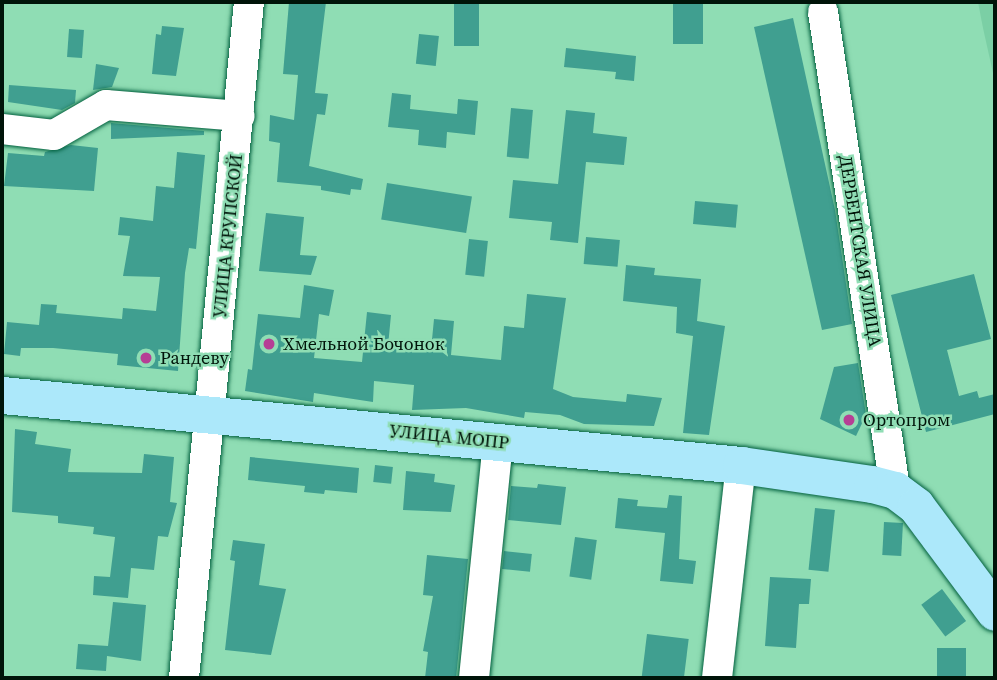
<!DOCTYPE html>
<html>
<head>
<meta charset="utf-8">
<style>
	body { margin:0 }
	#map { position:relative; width:997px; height:680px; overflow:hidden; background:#8fddb4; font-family:"Source Serif 4",serif }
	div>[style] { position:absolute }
	.built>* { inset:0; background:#7bcfa5 }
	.building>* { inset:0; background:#409f90; transform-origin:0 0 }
	.roads { filter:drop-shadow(0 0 2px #01603e) drop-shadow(0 0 2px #01603e) }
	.minor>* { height:30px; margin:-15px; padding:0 15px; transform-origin:15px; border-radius:15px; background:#fff }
	.major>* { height:37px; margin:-18.5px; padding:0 18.5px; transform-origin:18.5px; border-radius:18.5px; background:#ace8fa }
	.dots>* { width:19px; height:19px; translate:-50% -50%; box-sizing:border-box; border:4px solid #8fddb4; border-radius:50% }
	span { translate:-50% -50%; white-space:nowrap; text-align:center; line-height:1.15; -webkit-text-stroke:5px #8fddb4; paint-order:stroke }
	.street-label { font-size:18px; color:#001409 }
	.poi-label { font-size:18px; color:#001409 }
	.left { translate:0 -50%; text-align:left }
	.frame { position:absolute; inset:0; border:4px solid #001409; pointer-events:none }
</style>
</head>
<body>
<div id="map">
	<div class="built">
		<i style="clip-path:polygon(978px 2px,995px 2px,995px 82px,983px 28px)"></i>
	</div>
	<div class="building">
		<i style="clip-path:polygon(289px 2px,326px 2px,315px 93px,328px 94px,325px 115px,317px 114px,309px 166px,363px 179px,361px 190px,351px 189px,350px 195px,321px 190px,321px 186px,277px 182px,280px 143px,269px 141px,270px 115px,294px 120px,298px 75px,283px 74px)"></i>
		<i style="left:454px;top:2px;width:25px;height:44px"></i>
		<i style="left:673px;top:2px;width:30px;height:42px"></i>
		<i style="clip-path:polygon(793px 18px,835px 210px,852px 324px,822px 330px,754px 27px)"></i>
		<i style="clip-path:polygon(162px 26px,184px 28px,176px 76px,152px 74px,156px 34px,161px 35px)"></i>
		<i style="left:69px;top:29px;width:15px;height:28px;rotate:4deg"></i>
		<i style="left:419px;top:34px;width:20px;height:30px;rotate:6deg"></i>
		<i style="clip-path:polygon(566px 48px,636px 56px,634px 81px,615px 79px,616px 72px,564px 67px)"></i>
		<i style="clip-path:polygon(96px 64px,119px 68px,112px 87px,93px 90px)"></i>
		<i style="clip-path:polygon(9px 85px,76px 90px,75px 103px,62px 110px,8px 102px)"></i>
		<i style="clip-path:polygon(392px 93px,411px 95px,410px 109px,457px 114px,458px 99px,478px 101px,475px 135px,447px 132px,446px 148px,418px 145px,419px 130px,388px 127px)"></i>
		<i style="left:511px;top:108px;width:22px;height:49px;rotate:5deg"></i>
		<i style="clip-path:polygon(566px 110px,595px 113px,593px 133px,627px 137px,624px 165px,586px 162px,578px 243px,550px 240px,552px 222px,509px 218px,513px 180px,558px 184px)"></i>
		<i style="clip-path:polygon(111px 123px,204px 131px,204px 135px,111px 139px)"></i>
		<i style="clip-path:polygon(71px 145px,98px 148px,94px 191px,4px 186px,8px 153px,44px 156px,45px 152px)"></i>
		<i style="clip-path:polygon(177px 152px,205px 155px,196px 249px,189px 248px,185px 273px,178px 371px,117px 365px,118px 354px,53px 348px,21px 348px,20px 356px,4px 354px,7px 322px,39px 325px,41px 304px,57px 305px,56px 313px,122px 319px,123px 308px,156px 311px,160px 277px,123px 276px,130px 236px,118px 235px,120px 217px,153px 221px,156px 186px,174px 188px)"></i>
		<i style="left:387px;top:183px;width:86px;height:37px;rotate:9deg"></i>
		<i style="left:695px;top:201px;width:43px;height:23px;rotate:5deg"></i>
		<i style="clip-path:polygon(266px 213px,304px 217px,300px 255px,317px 256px,311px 275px,259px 271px)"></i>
		<i style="left:586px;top:237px;width:34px;height:27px;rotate:5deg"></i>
		<i style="left:469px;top:239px;width:19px;height:36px;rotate:6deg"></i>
		<i style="clip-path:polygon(626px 265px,655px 268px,654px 275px,701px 279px,697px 321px,725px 326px,709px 435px,683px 433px,693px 336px,676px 333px,677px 307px,623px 301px)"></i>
		<i style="clip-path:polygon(974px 274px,991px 339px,947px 350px,959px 396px,977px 391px,979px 398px,995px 394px,995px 414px,926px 432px,891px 295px)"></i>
		<i style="clip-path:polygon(304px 285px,334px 290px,329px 316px,319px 314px,314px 358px,362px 362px,367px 312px,391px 315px,388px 346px,431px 350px,434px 319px,454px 321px,451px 355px,501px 360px,504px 326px,524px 328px,527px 294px,566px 298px,553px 389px,573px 397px,626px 402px,627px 394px,662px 398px,654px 426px,584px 424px,560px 415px,525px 412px,524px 418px,466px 408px,412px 410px,414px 385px,374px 381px,373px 402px,314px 393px,313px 402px,245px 391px,248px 369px,252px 370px,258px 314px,300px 318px)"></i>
		<i style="clip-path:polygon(858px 363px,866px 415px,856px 436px,820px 419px,834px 367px)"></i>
		<i style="clip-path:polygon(15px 429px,37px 432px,35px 444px,71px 449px,68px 472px,142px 473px,144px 454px,174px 457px,170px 502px,177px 503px,168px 537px,158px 536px,154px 570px,131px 568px,128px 598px,93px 595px,94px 576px,110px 577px,115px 537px,93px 534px,94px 527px,58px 523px,58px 516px,12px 512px)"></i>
		<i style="clip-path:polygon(250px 457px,359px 468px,357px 493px,325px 490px,324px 494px,304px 492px,305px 486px,248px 480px)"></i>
		<i style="left:375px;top:465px;width:18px;height:17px;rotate:6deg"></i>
		<i style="clip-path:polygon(406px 471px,435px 474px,434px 482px,455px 485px,451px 512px,403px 510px)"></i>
		<i style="clip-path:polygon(538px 484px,566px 487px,561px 525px,508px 520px,511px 486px,537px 488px)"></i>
		<i style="clip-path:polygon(669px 495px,682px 496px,679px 559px,696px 561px,693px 584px,660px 581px,665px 533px,615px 528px,618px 498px,638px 500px,637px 506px,667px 508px)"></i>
		<i style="left:815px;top:508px;width:20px;height:62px;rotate:6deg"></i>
		<i style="left:884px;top:522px;width:19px;height:33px;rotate:3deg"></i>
		<i style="left:575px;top:537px;width:22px;height:40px;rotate:8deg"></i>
		<i style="clip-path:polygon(233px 540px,265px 544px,259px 585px,286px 589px,271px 655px,225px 650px,235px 561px,230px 560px)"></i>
		<i style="left:504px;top:551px;width:28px;height:18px;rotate:6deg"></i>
		<i style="clip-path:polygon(427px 555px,468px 559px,456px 678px,425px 678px,428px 652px,423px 651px,433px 596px,423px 595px)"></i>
		<i style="clip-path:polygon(770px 577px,811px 579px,809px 604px,799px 604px,796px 648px,765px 646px)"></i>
		<i style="left:942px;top:589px;width:40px;height:26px;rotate:53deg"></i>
		<i style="clip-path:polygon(113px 602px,146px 605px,141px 661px,107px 656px,106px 671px,76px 669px,78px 644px,108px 646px)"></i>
		<i style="left:647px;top:634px;width:42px;height:44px;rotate:7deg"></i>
		<i style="left:937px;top:648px;width:29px;height:30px"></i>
	</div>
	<div class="roads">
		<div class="minor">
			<i style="left:823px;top:12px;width:483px;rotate:81.4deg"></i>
			<i style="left:2px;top:129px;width:52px;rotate:6.6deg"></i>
			<i style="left:54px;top:135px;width:60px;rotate:-30deg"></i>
			<i style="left:106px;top:105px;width:134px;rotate:4.7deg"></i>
			<i style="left:184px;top:678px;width:679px;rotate:-84.51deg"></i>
			<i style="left:474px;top:678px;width:238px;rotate:-84.2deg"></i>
			<i style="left:717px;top:678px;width:214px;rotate:-83.6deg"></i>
		</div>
		<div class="major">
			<i style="left:2px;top:395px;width:742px;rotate:5.41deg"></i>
			<i style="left:741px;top:465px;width:132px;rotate:8.3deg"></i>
			<i style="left:872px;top:484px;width:24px;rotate:15deg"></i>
			<i style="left:895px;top:490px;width:26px;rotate:37deg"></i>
			<i style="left:916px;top:506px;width:132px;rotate:53.3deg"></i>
		</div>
	</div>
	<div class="dots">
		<i style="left:269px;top:344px;background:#b63f95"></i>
		<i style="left:146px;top:358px;background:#b63f95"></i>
		<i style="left:849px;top:420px;background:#b63f95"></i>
	</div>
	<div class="street-label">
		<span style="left:228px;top:236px;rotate:-84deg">УЛИЦА КРУПСКОЙ</span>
		<span style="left:860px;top:251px;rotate:81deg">ДЕРБЕНТСКАЯ УЛИЦА</span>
		<span style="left:449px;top:437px;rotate:6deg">УЛИЦА МОПР</span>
	</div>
	<div class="poi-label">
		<span class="left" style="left:283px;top:344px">Хмельной Бочонок</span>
		<span class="left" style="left:160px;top:358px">Рандеву</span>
		<span class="left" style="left:863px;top:420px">Ортопром</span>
	</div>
	<div class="frame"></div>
</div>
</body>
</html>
